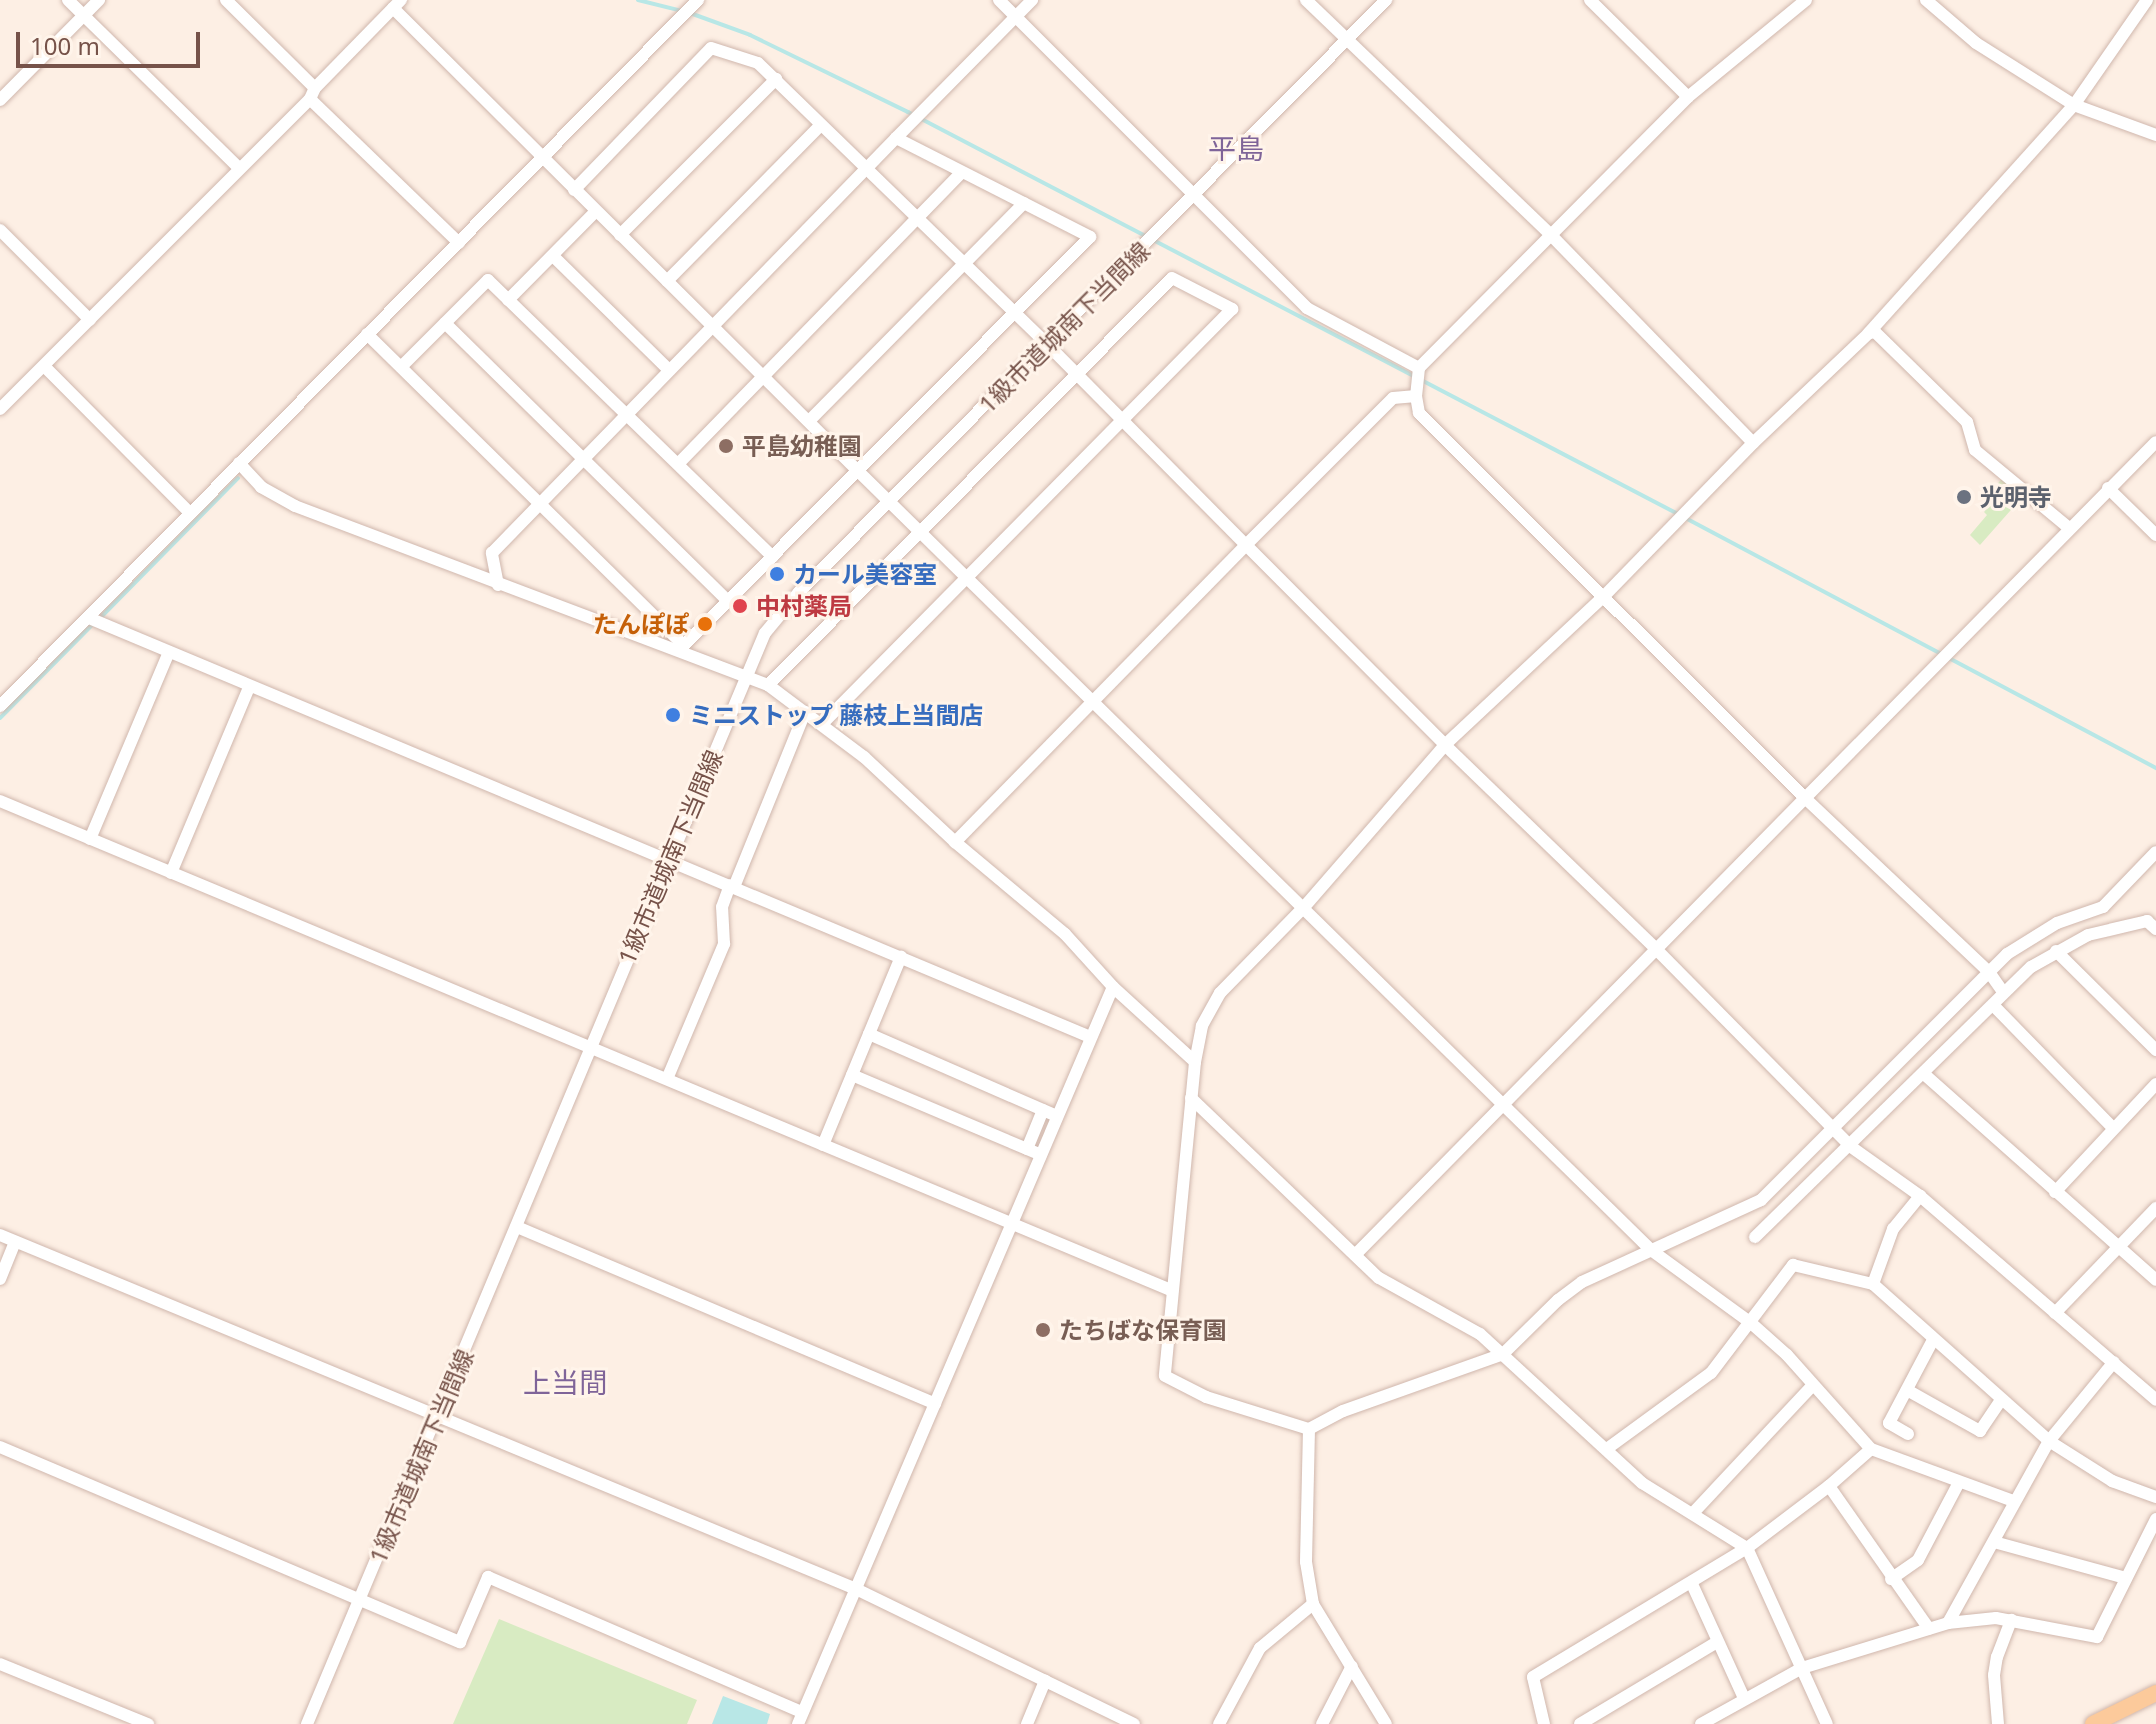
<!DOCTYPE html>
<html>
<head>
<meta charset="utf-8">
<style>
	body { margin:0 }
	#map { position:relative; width:2156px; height:1724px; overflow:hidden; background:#fdefe4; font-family:"Noto Sans","Noto Sans JP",sans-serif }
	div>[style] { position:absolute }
	.green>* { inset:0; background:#d8ebc2 }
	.water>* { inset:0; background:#b8e7e6 }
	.stream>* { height:4px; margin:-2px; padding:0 2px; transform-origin:2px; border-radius:2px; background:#b8e7e6 }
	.roads { filter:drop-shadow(0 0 2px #d0b7ad) drop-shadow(0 0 2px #d0b7ad) }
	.minor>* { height:12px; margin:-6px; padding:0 6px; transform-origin:6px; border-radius:6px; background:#fff }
	.major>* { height:16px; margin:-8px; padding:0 8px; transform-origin:8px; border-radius:8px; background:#fcca9b }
	.dots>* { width:22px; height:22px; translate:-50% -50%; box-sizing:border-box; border:4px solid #fff4ea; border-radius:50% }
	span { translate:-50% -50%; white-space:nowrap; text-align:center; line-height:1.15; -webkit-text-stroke:6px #fff4ea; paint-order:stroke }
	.street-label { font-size:24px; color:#765249 }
	.education-label { font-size:24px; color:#785e54; font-weight:700 }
	.left { translate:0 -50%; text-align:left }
	.worship-label { font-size:24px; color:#5b616d; font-weight:700 }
	.shop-label { font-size:24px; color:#366cbe; font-weight:700 }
	.health-label { font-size:24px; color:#be3a42; font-weight:700 }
	.food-label { font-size:24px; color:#c56008; font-weight:700 }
	.right { translate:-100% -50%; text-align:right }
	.quarter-label { font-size:28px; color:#7f6499 }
	.scale { position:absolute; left:16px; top:32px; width:184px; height:36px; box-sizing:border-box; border:4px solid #765249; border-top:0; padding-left:10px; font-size:24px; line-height:28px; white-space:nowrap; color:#765249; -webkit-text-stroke:6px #fff4ea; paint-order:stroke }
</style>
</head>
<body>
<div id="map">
	<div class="green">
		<i style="clip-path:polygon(2005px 475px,2025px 494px,1980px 545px,1970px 535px,1987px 515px,1984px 512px,1998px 496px,1994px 488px)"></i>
		<i style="clip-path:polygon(499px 1619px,697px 1700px,687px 1724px,453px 1724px)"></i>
	</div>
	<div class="water">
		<i style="clip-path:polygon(723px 1696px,770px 1714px,767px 1724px,712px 1724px)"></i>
	</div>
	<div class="stream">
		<i style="left:638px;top:0;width:45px;rotate:14deg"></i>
		<i style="left:690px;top:13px;width:64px;rotate:20.1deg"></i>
		<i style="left:750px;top:35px;width:176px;rotate:26deg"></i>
		<i style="left:908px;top:112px;width:866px;rotate:27.57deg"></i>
		<i style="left:1676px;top:513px;width:544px;rotate:27.98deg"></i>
		<i style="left:101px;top:617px;width:195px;rotate:-45.4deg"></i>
		<i style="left:0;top:718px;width:129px;rotate:-45.3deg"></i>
	</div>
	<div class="roads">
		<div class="minor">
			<i style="left:68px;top:0;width:240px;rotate:44.5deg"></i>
			<i style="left:226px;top:0;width:125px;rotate:44.7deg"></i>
			<i style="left:999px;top:0;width:436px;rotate:45deg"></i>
			<i style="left:1307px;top:308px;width:127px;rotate:28.2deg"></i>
			<i style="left:1306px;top:0;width:338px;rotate:43.8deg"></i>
			<i style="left:1550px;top:234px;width:291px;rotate:45.8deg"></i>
			<i style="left:1590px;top:0;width:138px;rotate:44.7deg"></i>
			<i style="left:1806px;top:0;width:153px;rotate:140.6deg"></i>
			<i style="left:1688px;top:97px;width:382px;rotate:134.8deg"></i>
			<i style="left:1419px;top:368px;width:28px;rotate:96deg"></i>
			<i style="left:1416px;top:396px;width:17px;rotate:80deg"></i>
			<i style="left:1419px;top:413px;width:545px;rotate:44.93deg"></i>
			<i style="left:1805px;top:798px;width:253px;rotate:43.4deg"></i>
			<i style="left:1989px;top:972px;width:24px;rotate:55deg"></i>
			<i style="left:1926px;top:0;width:66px;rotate:40.7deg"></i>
			<i style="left:1976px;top:43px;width:116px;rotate:32.3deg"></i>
			<i style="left:2074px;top:105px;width:87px;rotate:20.1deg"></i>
			<i style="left:2147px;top:0;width:128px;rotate:124.8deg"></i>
			<i style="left:2074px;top:105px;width:307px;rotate:132deg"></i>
			<i style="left:1869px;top:333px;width:160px;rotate:136.5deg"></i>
			<i style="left:1753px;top:443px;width:215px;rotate:134.2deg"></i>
			<i style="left:1603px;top:597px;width:216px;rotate:136.9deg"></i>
			<i style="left:1445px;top:745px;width:213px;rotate:131deg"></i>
			<i style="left:1305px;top:906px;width:122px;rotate:134.3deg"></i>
			<i style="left:1220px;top:993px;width:38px;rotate:119deg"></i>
			<i style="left:1202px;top:1026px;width:37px;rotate:101deg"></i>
			<i style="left:1195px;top:1062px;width:315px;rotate:95.5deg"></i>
			<i style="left:1165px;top:1376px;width:46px;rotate:27.1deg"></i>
			<i style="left:1206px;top:1397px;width:108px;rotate:17.3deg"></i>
			<i style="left:1309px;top:1429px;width:38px;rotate:-28deg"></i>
			<i style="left:1343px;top:1411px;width:170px;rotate:-19.6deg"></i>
			<i style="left:1503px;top:1354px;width:77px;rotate:-44.5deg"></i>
			<i style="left:1558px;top:1300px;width:30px;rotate:-37deg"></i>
			<i style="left:1582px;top:1282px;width:197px;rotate:-24.6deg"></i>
			<i style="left:1761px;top:1200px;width:348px;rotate:-45deg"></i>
			<i style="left:2007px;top:954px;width:59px;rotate:-31.8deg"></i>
			<i style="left:2057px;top:923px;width:49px;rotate:-19.2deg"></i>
			<i style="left:2103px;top:907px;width:76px;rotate:-46.1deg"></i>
			<i style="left:393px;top:8px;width:658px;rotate:44.88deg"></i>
			<i style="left:859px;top:472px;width:1110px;rotate:44.49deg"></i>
			<i style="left:1651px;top:1250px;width:124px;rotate:36.1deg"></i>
			<i style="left:1751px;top:1323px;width:48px;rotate:41.6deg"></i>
			<i style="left:1787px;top:1355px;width:126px;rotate:48.2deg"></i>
			<i style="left:1871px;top:1449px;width:151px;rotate:20.1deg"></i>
			<i style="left:310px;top:99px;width:207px;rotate:44deg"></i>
			<i style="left:0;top:100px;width:141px;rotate:-45.3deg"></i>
			<i style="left:896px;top:138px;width:194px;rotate:-45.4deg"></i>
			<i style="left:574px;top:190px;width:197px;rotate:-46deg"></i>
			<i style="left:711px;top:48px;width:49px;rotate:17.7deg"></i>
			<i style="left:758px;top:63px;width:402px;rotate:44.2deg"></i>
			<i style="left:1046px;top:343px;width:284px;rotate:45.3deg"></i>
			<i style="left:1246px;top:545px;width:416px;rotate:134.4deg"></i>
			<i style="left:0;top:230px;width:127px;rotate:45deg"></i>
			<i style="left:620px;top:235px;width:221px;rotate:-45deg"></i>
			<i style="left:553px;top:256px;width:161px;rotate:44.5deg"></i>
			<i style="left:667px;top:281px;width:219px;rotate:-45.4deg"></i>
			<i style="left:508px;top:300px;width:125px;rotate:-45.3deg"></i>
			<i style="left:445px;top:323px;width:397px;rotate:44.5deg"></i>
			<i style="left:1869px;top:333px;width:6px;rotate:-9deg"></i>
			<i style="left:1875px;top:332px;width:129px;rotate:44.4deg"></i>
			<i style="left:1967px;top:422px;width:29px;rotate:74deg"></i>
			<i style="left:1975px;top:450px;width:122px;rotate:39.7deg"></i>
			<i style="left:367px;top:334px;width:444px;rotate:44.5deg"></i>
			<i style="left:684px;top:645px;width:4px;rotate:117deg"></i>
			<i style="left:44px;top:366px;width:207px;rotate:45.2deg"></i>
			<i style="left:401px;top:367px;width:123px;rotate:-45deg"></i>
			<i style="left:488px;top:280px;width:397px;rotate:44.2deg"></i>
			<i style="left:1416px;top:396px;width:23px;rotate:175deg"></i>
			<i style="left:1393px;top:398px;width:208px;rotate:135deg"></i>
			<i style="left:1246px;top:545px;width:282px;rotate:45.1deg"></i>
			<i style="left:1445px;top:745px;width:295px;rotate:44deg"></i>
			<i style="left:1657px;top:950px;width:275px;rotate:45.4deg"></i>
			<i style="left:1850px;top:1146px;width:86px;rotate:35.5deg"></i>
			<i style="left:1920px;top:1196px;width:312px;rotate:40.8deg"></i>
			<i style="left:0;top:409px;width:438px;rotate:-45deg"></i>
			<i style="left:310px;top:99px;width:12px;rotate:-66deg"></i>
			<i style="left:315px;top:88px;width:123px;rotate:-45.7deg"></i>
			<i style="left:809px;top:421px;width:306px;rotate:-45.4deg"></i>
			<i style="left:239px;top:463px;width:33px;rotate:47deg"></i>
			<i style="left:261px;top:487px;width:39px;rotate:29deg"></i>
			<i style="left:295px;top:506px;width:506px;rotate:20.73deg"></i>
			<i style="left:768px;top:685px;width:120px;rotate:36.9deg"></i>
			<i style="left:864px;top:757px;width:125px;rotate:43deg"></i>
			<i style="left:955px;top:842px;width:143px;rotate:39.9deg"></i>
			<i style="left:1065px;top:934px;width:72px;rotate:47.8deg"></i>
			<i style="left:1113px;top:987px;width:111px;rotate:42.4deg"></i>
			<i style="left:678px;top:464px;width:407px;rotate:-45.8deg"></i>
			<i style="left:2108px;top:488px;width:67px;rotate:44.4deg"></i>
			<i style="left:498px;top:585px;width:33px;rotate:-101deg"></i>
			<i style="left:492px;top:553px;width:579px;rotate:-45.77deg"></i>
			<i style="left:896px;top:138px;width:218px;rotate:27deg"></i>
			<i style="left:1090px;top:237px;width:576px;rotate:134.86deg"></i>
			<i style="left:89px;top:618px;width:1085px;rotate:22.71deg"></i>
			<i style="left:768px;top:685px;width:573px;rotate:-45.21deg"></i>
			<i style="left:1172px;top:278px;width:68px;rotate:27.3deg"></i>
			<i style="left:1232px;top:309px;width:583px;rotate:134.65deg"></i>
			<i style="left:0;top:706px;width:993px;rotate:-45.33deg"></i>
			<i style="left:0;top:801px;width:1269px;rotate:22.67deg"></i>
			<i style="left:90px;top:839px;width:203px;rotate:-67.1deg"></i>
			<i style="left:171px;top:873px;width:202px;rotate:-67.2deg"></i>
			<i style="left:734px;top:887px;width:189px;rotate:-67.9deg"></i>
			<i style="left:2056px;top:951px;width:141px;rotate:44.7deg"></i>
			<i style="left:1993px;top:1005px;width:172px;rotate:45.7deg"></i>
			<i style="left:869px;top:1034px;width:205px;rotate:23.6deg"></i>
			<i style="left:1924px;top:1074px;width:310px;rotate:41.6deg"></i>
			<i style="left:852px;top:1075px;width:205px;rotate:22.9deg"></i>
			<i style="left:667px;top:1079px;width:147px;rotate:-67.1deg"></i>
			<i style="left:724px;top:944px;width:37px;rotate:-93deg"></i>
			<i style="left:722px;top:907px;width:23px;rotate:-70deg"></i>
			<i style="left:1191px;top:1098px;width:260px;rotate:43.8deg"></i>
			<i style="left:1379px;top:1278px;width:115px;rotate:29deg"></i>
			<i style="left:1480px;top:1334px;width:220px;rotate:42.6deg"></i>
			<i style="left:1642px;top:1483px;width:123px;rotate:31.8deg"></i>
			<i style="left:1747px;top:1548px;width:193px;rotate:65.6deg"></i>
			<i style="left:823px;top:1145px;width:204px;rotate:-67.5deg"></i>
			<i style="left:1027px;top:1149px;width:42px;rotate:-67.7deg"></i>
			<i style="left:2055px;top:1192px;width:148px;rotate:-46.9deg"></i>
			<i style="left:517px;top:1227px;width:454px;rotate:22.9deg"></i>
			<i style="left:0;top:1235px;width:926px;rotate:22.47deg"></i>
			<i style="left:856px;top:1589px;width:309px;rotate:25.9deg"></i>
			<i style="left:1755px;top:1237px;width:386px;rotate:-44.4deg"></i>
			<i style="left:2031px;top:967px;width:65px;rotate:-29.3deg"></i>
			<i style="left:2088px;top:935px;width:61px;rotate:-13.3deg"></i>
			<i style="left:2147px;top:921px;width:12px;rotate:42deg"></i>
			<i style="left:1355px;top:1255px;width:1141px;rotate:-45.43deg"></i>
			<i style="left:0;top:1279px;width:40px;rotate:-68deg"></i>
			<i style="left:1873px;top:1284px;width:59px;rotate:-70deg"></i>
			<i style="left:1893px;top:1229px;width:43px;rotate:-50.7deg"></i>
			<i style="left:2055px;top:1313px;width:146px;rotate:-46.1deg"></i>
			<i style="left:1907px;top:1390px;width:84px;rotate:29.3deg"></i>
			<i style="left:1980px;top:1431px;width:37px;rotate:-56deg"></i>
			<i style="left:1309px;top:1429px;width:133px;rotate:91.3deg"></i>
			<i style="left:1306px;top:1562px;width:43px;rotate:80.5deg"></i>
			<i style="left:1313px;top:1604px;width:140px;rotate:58.7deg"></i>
			<i style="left:1908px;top:1434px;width:22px;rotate:-150deg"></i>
			<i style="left:1889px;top:1423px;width:94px;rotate:-62.1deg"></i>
			<i style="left:0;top:1447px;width:500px;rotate:23deg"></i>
			<i style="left:460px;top:1642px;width:71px;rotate:-66.7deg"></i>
			<i style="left:488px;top:1577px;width:342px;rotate:23.3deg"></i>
			<i style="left:1608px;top:1448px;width:127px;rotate:-36.1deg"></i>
			<i style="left:1711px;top:1373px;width:136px;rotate:-52.8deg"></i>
			<i style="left:1793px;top:1265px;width:82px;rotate:13.4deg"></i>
			<i style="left:1873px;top:1284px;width:236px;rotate:41.7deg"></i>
			<i style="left:2049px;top:1441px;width:75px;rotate:32.4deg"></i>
			<i style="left:2112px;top:1481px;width:47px;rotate:20deg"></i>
			<i style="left:1829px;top:1486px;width:174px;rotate:55deg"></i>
			<i style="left:1694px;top:1512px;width:173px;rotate:-46.9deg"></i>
			<i style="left:1994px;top:1542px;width:137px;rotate:15.3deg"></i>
			<i style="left:1891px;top:1579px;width:33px;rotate:-35deg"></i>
			<i style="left:1918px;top:1560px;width:86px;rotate:-62.2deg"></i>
			<i style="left:1692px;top:1584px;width:125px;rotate:65.5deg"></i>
			<i style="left:1948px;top:1623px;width:208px;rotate:-61deg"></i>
			<i style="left:2049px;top:1441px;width:102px;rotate:-50.6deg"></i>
			<i style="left:0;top:1664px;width:160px;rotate:22.1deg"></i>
			<i style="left:307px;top:1724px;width:1183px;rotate:-67.23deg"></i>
			<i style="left:765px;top:633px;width:53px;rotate:-50.3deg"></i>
			<i style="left:799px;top:592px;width:834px;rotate:-45.24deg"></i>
			<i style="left:798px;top:1724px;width:801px;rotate:-66.86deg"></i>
			<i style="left:1027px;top:1724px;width:47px;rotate:-67.3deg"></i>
			<i style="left:1219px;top:1724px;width:86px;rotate:-61.7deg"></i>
			<i style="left:1260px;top:1648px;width:69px;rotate:-39.7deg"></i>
			<i style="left:1322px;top:1724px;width:65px;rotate:-62.7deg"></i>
			<i style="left:1544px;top:1724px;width:48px;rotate:-103.2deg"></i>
			<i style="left:1533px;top:1677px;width:250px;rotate:-31.1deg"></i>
			<i style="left:1747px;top:1548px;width:103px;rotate:-37.1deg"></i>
			<i style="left:1829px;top:1486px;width:56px;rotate:-41.4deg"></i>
			<i style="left:1580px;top:1724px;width:160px;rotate:-30.9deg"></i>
			<i style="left:1701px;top:1724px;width:115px;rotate:-29deg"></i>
			<i style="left:1802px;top:1668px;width:153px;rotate:-17.1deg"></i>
			<i style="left:1948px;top:1623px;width:48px;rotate:-5.9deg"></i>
			<i style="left:1996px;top:1618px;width:103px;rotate:10.7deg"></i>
			<i style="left:2097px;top:1637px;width:132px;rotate:-63.4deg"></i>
			<i style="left:1998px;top:1724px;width:49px;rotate:-94.7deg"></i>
			<i style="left:1994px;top:1675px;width:18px;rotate:-81deg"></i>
			<i style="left:1997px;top:1657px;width:40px;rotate:-69deg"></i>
		</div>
		<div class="major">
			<i style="left:2093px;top:1724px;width:70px;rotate:-26.2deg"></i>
		</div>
	</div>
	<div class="dots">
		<i style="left:726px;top:446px;background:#8d6e63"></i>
		<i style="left:1964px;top:497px;background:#6b7280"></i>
		<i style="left:777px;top:574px;background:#3f7fe0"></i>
		<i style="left:740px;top:606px;background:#e0444e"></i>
		<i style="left:705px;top:624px;background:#e8710a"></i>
		<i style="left:673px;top:715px;background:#3f7fe0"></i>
		<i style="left:1043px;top:1330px;background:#8d6e63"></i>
	</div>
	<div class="street-label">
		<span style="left:1064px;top:327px;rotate:-45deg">1級市道城南下当間線</span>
		<span style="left:670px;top:857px;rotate:-67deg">1級市道城南下当間線</span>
		<span style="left:421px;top:1456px;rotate:-67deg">1級市道城南下当間線</span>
	</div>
	<div class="education-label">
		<span class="left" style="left:742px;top:446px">平島幼稚園</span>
		<span class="left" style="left:1059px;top:1330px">たちばな保育園</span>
	</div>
	<div class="worship-label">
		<span class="left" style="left:1980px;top:497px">光明寺</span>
	</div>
	<div class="shop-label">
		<span class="left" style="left:793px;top:574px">カール美容室</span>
		<span class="left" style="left:689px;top:715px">ミニストップ 藤枝上当間店</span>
	</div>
	<div class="health-label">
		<span class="left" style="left:756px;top:606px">中村薬局</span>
	</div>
	<div class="food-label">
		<span class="right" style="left:689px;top:624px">たんぽぽ</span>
	</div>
	<div class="quarter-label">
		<span style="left:1236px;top:148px">平島</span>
		<span style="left:565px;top:1382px">上当間</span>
	</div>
	<div class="scale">100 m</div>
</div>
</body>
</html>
